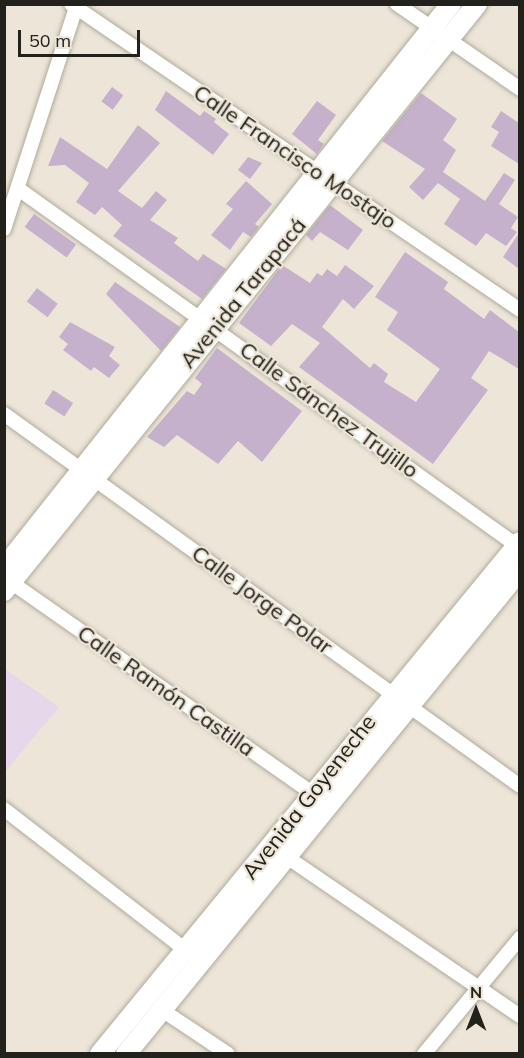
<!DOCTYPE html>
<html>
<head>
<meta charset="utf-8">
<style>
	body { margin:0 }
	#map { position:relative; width:524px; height:1058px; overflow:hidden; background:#ede6d8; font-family:Mulish,sans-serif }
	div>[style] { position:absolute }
	.education>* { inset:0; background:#e6d7ea }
	.building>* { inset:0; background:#c5b1cc; transform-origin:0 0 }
	.roads { filter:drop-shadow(0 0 2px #b0aa9c) drop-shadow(0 0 2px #b0aa9c) }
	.street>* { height:14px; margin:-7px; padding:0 7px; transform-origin:7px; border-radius:7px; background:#fff }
	.secondary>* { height:20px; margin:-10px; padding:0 10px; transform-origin:10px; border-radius:10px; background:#fff }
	span { translate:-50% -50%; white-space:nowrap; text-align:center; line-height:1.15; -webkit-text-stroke:4.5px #ede6d8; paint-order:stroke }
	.street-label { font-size:22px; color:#23211c }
	.frame { position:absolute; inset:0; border:6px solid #23211c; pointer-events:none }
	.north { position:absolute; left:446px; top:980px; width:60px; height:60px; -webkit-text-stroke:4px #ede6d8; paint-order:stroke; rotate:0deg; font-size:16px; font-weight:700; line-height:24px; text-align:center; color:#23211c }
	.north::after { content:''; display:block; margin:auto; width:21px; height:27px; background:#23211c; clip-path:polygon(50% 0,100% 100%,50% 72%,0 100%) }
	.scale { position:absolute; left:18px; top:30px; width:122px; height:27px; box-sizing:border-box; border:3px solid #23211c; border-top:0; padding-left:8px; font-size:18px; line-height:21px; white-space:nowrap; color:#23211c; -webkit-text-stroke:4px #ede6d8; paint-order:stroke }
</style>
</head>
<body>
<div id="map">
	<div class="education">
		<i style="clip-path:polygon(5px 669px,59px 707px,5px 772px)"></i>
	</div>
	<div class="building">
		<i style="left:112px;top:87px;width:14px;height:18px;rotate:36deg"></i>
		<i style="clip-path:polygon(166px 91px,200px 116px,204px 111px,216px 119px,214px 122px,229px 134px,213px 155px,155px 110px)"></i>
		<i style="clip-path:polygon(421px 93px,457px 119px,443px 140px,456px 150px,443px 172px,485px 201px,504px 173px,515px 180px,499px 204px,518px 217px,511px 228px,517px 232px,506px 246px,486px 233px,476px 246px,444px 224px,460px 199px,438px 183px,423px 200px,409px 187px,425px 169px,382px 141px)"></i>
		<i style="clip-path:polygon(317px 101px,336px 115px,318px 140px,324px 144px,317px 154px,292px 134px)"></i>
		<i style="clip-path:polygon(501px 111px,519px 123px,519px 164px,491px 146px,499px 132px,491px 127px)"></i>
		<i style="clip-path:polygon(138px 125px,160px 143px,118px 191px,142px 208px,156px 191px,167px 200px,150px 220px,178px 238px,174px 243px,198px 261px,203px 254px,226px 269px,202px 299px,113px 236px,122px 225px,102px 207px,95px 215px,76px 202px,89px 183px,65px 165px,48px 166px,60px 137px,107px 169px)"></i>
		<i style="clip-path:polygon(248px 157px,262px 163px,250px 179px,238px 170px)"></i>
		<i style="clip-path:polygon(246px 181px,272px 204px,255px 224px,259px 227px,251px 237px,243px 232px,230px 250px,211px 235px,233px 209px,226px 204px)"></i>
		<i style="clip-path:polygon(330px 205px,363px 230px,348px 250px,320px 232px,312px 241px,306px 235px)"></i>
		<i style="left:34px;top:214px;width:52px;height:16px;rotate:36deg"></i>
		<i style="clip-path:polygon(519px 233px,519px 269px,503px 257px)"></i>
		<i style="clip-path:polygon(405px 252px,448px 282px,444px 289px,484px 319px,490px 310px,519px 332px,519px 369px,489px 351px,471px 378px,488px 390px,433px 464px,299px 367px,320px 343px,292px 324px,271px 346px,239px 323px,282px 265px,310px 283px,317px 273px,322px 276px,327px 269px,337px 276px,345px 265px,374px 286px,354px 309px,343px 299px,322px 327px,370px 368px,374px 363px,388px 374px,384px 382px,416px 402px,440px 369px,387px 330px,398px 312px,375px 297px)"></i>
		<i style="clip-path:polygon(115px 282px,180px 327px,161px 351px,106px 294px)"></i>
		<i style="left:37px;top:288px;width:26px;height:17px;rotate:37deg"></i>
		<i style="clip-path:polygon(70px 322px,115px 347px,109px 356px,120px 365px,109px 378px,94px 367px,91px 371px,63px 350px,68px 344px,59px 337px)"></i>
		<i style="clip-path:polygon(217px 348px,302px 411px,262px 462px,238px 441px,218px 464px,177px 435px,164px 447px,147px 437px,187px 391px,194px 395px,202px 384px,195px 378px)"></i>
		<i style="left:53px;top:390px;width:24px;height:16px;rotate:33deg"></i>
	</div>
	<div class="roads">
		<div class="street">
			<i style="left:71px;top:4px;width:543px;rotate:34.27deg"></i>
			<i style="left:397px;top:4px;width:150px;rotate:34.6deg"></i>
			<i style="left:20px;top:190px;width:610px;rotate:35.59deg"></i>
			<i style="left:4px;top:229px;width:237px;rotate:-72deg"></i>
			<i style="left:4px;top:414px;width:636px;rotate:35.79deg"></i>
			<i style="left:5px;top:578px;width:383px;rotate:35deg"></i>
			<i style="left:4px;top:809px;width:238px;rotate:37.8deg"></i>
			<i style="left:281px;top:853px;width:289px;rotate:34.3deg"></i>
			<i style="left:162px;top:1010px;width:79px;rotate:33.7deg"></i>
			<i style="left:424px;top:1054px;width:151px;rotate:-50.4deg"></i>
		</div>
		<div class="secondary">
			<i style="left:4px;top:568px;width:720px;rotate:-51.6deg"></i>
			<i style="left:4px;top:591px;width:754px;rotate:-51.14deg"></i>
			<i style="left:100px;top:1054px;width:662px;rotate:-50.64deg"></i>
			<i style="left:126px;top:1054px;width:624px;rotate:-50.85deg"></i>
		</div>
	</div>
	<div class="street-label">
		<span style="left:295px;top:157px;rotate:34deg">Calle Francisco Mostajo</span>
		<span style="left:243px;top:293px;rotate:-51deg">Avenida Tarapacá</span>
		<span style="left:329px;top:410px;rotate:36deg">Calle Sánchez Trujillo</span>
		<span style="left:262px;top:600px;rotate:36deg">Calle Jorge Polar</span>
		<span style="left:166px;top:691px;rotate:35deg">Calle Ramón Castilla</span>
		<span style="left:309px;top:797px;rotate:-52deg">Avenida Goyeneche</span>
	</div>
	<div class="frame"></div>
	<div class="north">N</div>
	<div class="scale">50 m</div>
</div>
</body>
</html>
